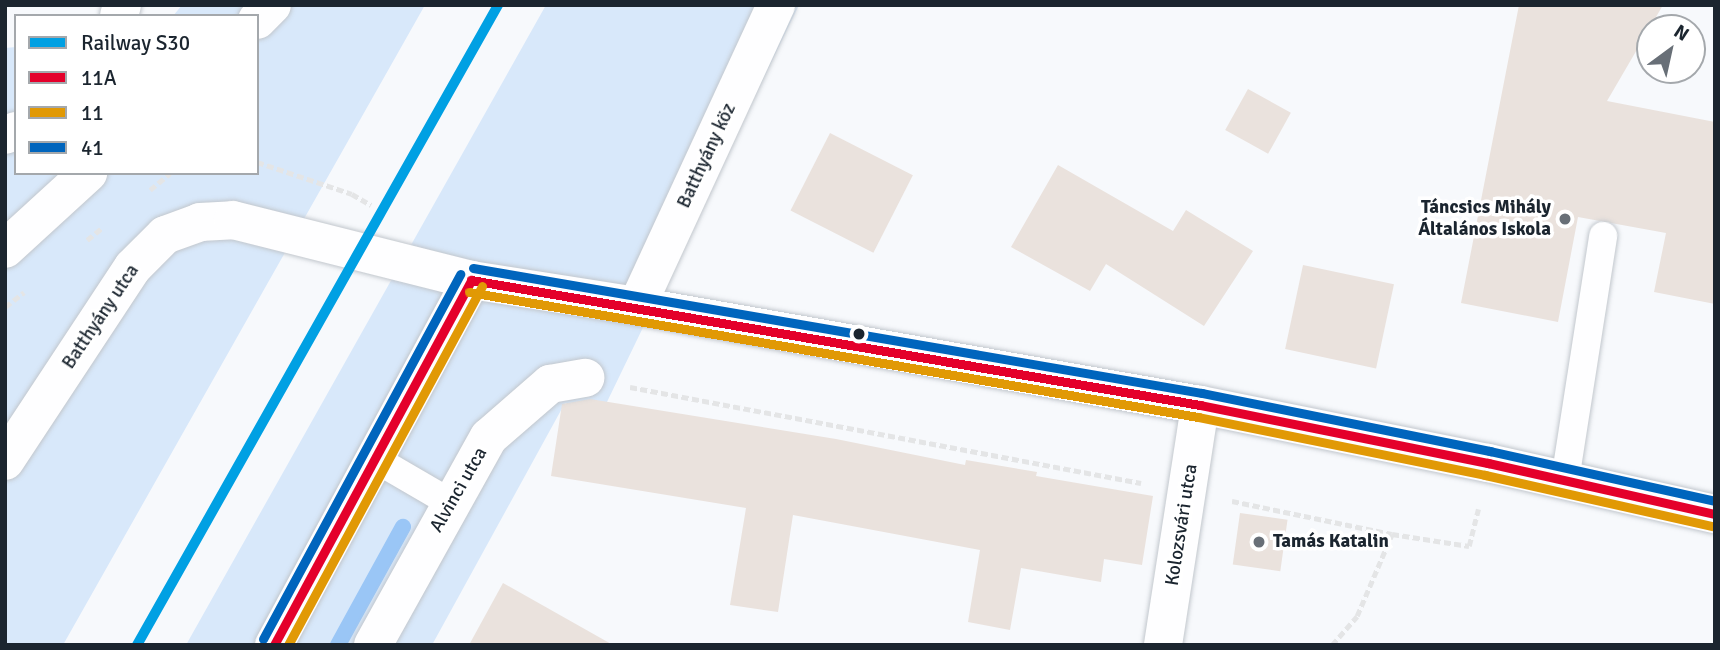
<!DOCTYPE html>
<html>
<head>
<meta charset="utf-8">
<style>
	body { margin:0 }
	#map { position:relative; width:1720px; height:650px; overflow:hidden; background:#f7f9fc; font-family:Signika,sans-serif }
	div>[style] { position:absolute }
	.green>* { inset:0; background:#d8e8fa }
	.stream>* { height:16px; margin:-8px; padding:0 8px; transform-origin:8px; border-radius:8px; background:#9ac6f6 }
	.building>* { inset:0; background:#eae2dd; transform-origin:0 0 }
	.path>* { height:4.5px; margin-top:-2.25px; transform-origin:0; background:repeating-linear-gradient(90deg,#e4e5e6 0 7px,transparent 0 10.5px) }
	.roads { filter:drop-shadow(0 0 2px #c2c7cd) drop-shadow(0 0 2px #c2c7cd) }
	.lane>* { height:28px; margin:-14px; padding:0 14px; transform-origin:14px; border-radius:14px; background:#fefeff }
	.street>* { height:38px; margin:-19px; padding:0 19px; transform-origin:19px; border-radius:19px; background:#fefeff }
	.secondary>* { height:38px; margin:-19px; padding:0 19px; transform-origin:19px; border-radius:19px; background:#fefeff }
	.bus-1>* { height:9px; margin:-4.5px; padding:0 4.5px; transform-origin:4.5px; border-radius:4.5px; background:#e4002b }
	.bus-2>* { height:9px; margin:-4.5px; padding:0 4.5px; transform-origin:4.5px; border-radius:4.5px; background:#e19905 }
	.bus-3>* { height:9px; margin:-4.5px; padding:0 4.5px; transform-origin:4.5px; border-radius:4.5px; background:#0065bd }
	.rail-1>* { height:10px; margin:-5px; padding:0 5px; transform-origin:5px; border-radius:5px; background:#00a0e3 }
	.dots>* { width:19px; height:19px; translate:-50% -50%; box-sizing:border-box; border:4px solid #fff; border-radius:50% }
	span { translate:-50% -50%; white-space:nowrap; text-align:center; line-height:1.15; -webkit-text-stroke:7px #fff; paint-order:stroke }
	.street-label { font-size:19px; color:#1b252f }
	.poi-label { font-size:19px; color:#1b252f; font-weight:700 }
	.right { translate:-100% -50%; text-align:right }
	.left { translate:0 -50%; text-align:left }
	.frame { position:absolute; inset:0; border:7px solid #1b252f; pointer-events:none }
	.legend { position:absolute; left:14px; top:14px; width:245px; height:161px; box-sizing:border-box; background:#fff; border:2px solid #a4a8ac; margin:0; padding:9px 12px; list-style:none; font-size:21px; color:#1b252f }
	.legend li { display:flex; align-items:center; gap:14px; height:35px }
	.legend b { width:35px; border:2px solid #a4a8ac }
	.north { position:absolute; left:1636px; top:14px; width:70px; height:70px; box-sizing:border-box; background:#fff; border:2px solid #a4a8ac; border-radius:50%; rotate:33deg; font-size:19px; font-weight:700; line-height:28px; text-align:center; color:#1b252f }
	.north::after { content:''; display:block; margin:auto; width:24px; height:32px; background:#686f77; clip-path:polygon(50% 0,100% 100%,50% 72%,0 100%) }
</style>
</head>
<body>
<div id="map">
	<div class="green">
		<i style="clip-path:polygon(182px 5px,425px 5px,63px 645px,5px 645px,5px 48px,16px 47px,16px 173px,257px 173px,257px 16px,173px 16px)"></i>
		<i style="clip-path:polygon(546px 5px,799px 5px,606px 404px,565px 403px,432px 645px,186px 645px)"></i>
	</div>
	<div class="stream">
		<i style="left:338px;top:645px;width:135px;rotate:-61.2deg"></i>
	</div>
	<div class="building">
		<i style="clip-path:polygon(1519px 5px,1663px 5px,1607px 101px,1715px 122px,1715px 304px,1654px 292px,1666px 233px,1578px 217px,1558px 322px,1461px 303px)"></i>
		<i style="left:1248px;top:89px;width:49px;height:47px;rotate:29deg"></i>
		<i style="left:830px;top:133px;width:93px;height:87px;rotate:27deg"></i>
		<i style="clip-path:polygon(1058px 165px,1173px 231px,1186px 210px,1253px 251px,1204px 326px,1106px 264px,1090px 291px,1011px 247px)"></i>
		<i style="left:1303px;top:265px;width:93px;height:86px;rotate:12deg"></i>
		<i style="clip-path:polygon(590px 399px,836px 439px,965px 465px,966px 460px,1037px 472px,1036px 476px,1153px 496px,1142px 565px,1104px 559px,1101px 582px,1021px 568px,1010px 630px,968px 622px,980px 550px,793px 515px,778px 612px,730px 605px,746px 508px,551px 476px,562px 404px)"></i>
		<i style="left:1240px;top:513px;width:48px;height:52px;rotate:8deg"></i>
		<i style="clip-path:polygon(503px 583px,613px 645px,469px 645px)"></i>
	</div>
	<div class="path">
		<i style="left:257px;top:162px;width:100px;rotate:18.6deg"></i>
		<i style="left:352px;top:194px;width:22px;rotate:30deg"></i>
		<i style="left:150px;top:190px;width:26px;rotate:-40deg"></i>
		<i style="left:87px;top:240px;width:19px;rotate:-39deg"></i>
		<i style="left:5px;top:307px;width:24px;rotate:-38deg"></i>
		<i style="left:630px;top:387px;width:520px;rotate:10.64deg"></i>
		<i style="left:1232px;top:501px;width:163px;rotate:11.7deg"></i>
		<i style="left:1332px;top:645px;width:38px;rotate:-49deg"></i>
		<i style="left:1357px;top:616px;width:89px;rotate:-66.9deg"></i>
		<i style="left:1392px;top:534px;width:78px;rotate:8.9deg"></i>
		<i style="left:1469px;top:546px;width:38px;rotate:-76deg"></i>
	</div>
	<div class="roads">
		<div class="lane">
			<i style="left:377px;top:460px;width:86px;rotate:30.2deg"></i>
			<i style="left:1565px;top:480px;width:247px;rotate:-81.1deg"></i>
		</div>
		<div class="street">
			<i style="left:119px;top:16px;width:11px;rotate:-75deg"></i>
			<i style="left:5px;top:135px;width:12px;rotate:-20deg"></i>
			<i style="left:637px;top:306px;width:332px;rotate:-65.2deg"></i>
			<i style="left:373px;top:645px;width:238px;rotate:-60.9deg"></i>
			<i style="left:489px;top:437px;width:81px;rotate:-41deg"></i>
			<i style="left:550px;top:384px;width:36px;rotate:-10deg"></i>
			<i style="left:1163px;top:645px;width:243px;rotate:-81.2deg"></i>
		</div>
		<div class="secondary">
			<i style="left:257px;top:20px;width:21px;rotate:-45deg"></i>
			<i style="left:5px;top:249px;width:113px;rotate:-42.5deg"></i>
			<i style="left:5px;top:461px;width:232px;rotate:-56.6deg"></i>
			<i style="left:133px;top:267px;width:45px;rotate:-45deg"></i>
			<i style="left:165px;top:235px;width:37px;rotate:-20deg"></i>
			<i style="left:200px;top:222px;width:33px;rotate:-3deg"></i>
			<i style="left:233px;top:220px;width:245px;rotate:14.1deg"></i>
			<i style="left:471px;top:280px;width:168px;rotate:8.9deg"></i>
			<i style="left:637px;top:306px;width:572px;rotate:9.97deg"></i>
			<i style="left:1200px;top:405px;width:294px;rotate:11.4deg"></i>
			<i style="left:1488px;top:463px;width:233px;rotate:12.7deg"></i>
			<i style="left:274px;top:645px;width:415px;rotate:-61.6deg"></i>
		</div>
	</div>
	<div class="bus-1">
		<i style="left:471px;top:280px;width:740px;rotate:9.73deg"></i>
		<i style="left:1200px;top:405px;width:294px;rotate:11.4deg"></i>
		<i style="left:1488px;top:463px;width:233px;rotate:12.7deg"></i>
		<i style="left:274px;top:645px;width:415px;rotate:-61.6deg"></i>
	</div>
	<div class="bus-2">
		<i style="left:469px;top:292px;width:740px;rotate:9.73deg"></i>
		<i style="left:1198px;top:417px;width:293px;rotate:11.4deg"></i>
		<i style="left:1485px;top:475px;width:233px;rotate:12.7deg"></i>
		<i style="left:288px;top:645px;width:408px;rotate:-61.6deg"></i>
	</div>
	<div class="bus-3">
		<i style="left:473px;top:268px;width:740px;rotate:9.73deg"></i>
		<i style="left:1202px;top:393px;width:294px;rotate:11.4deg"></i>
		<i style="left:1490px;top:451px;width:230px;rotate:12.5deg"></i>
		<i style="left:263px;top:639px;width:415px;rotate:-61.6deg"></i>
	</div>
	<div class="rail-1">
		<i style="left:137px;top:645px;width:735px;rotate:-60.57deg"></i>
	</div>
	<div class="dots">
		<i style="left:1565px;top:219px;background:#686f77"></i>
		<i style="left:859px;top:334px;background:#1b252f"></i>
		<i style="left:1259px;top:542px;background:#686f77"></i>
	</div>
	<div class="street-label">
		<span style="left:707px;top:156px;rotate:-65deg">Batthyány köz</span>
		<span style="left:101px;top:317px;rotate:-56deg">Batthyány utca</span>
		<span style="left:459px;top:490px;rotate:-60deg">Alvinci utca</span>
		<span style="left:1182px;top:525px;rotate:-81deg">Kolozsvári utca</span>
	</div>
	<div class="poi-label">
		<span class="right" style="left:1551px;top:219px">Táncsics Mihály<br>Általános Iskola</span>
		<span class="left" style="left:1273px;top:542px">Tamás Katalin</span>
	</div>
	<div class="frame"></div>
	<ul class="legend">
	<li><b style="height:9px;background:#00a0e3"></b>Railway S30</li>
	<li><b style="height:9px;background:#e4002b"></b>11A</li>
	<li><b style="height:9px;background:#e19905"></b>11</li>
	<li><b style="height:9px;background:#0065bd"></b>41</li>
	</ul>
	<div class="north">N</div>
</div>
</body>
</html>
